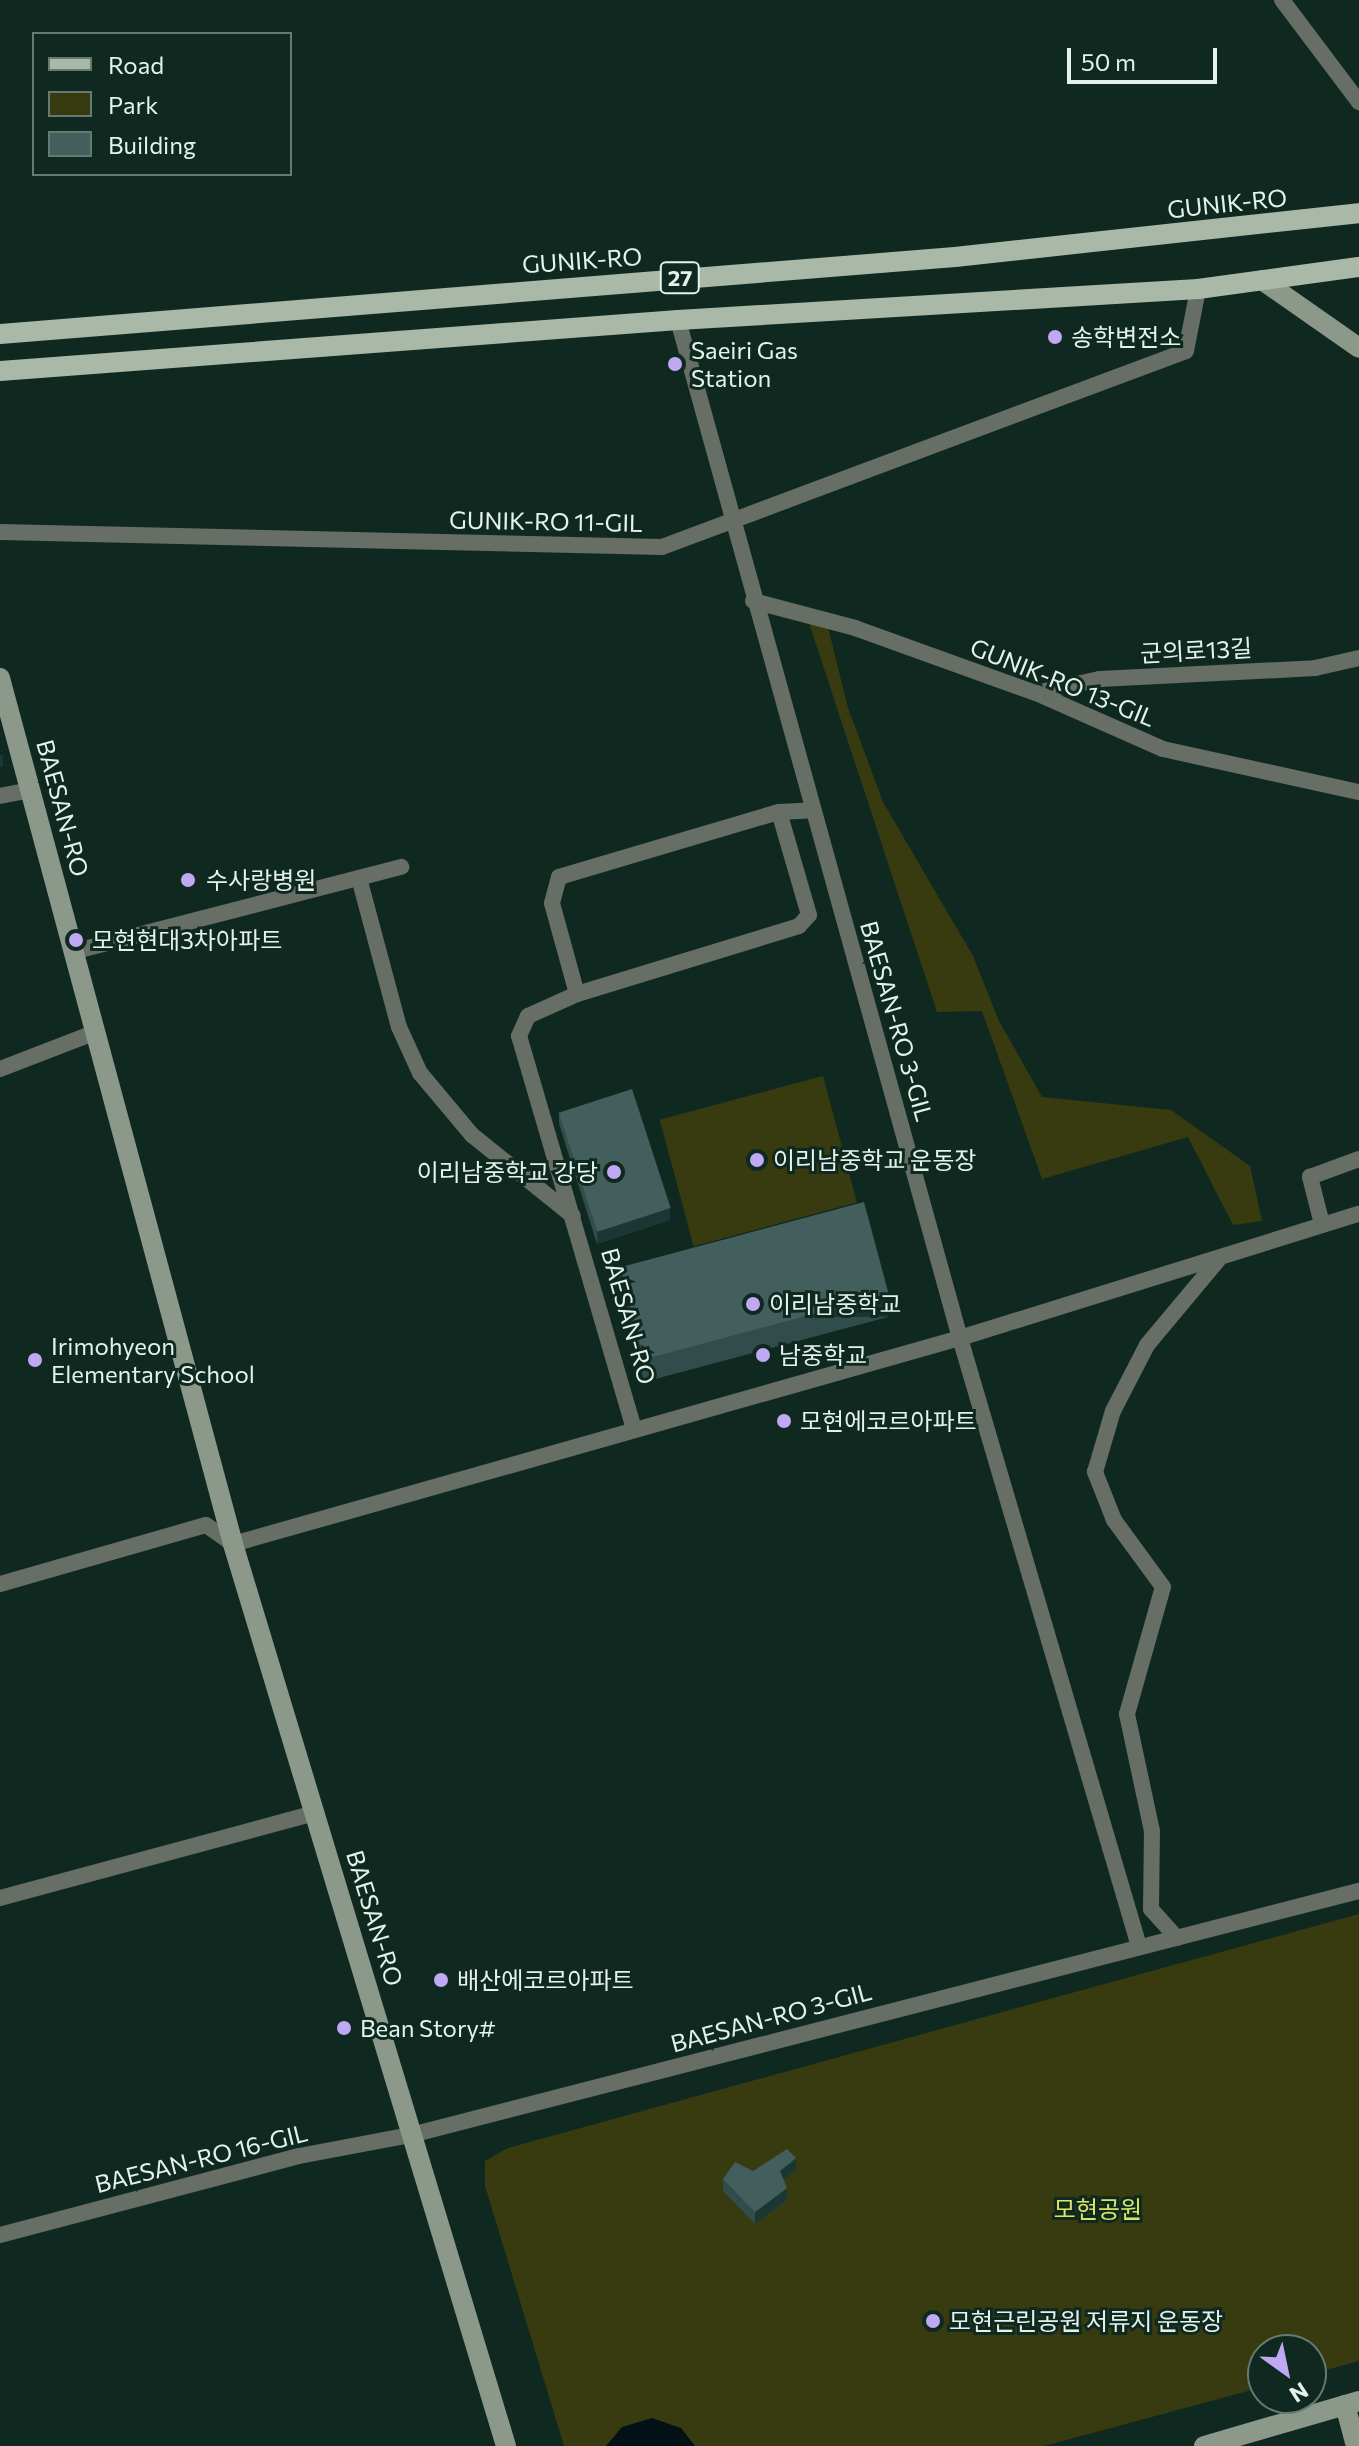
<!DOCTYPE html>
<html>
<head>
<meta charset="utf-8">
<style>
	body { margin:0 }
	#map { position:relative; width:1359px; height:2446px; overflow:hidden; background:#102920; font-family:Commissioner,"Noto Sans KR",sans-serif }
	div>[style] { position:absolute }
	.green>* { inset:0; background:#373b0f; transform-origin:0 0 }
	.water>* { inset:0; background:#021116 }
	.street>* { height:16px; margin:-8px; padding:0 8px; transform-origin:8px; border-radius:8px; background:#666e65 }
	.secondary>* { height:20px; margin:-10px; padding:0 10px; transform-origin:10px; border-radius:10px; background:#8c988a }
	.primary>* { height:20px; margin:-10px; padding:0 10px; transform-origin:10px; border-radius:10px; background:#aab9a7 }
	.wall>* { inset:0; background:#304d4c }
	.shaded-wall>* { inset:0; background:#1b3733; transform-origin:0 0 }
	.building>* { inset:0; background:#435f5d; transform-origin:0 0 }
	.dots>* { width:22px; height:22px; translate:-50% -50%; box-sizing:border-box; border:4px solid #102920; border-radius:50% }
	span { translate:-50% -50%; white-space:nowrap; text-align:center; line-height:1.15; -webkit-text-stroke:6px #102920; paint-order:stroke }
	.shield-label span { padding:2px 6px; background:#102920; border:2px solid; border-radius:6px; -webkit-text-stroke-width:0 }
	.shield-label { font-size:22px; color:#e3f3ec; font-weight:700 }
	.street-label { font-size:24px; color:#e3f3ec }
	.poi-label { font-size:24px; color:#e3f3ec }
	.left { translate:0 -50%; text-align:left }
	.right { translate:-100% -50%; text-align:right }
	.park-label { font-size:24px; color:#d8e55f }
	.legend { position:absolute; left:32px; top:32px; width:260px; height:144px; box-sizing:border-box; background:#102920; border:2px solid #647a72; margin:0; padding:10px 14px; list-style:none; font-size:24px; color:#e3f3ec }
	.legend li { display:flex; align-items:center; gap:16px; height:40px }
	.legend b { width:40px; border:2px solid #647a72 }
	.north { position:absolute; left:1247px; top:2334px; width:80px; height:80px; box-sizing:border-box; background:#102920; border:2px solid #647a72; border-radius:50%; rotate:147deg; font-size:22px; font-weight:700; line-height:32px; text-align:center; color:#e3f3ec }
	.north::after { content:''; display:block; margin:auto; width:28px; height:36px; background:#c0a8f3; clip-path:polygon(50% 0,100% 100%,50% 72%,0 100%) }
	.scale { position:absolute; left:1067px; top:48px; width:150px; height:36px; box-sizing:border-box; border:4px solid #e3f3ec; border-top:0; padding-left:10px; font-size:24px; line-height:28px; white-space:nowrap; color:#e3f3ec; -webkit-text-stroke:6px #102920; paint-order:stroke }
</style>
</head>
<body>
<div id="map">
	<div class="green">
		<i style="clip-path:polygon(826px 619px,848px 708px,883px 802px,973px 956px,999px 1021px,1042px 1097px,1171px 1110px,1250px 1166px,1262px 1221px,1233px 1225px,1188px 1137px,1042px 1179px,982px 1011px,937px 1012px,808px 620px)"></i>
		<i style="left:823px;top:1076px;width:131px;height:169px;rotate:75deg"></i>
		<i style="clip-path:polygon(1359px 1914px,1359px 2361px,1311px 2374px,1311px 2350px,1263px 2350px,1263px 2387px,1044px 2446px,564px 2446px,485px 2186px,485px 2161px,508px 2148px)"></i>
	</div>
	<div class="water">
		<i style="clip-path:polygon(652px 2418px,681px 2428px,695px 2446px,606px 2446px,622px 2427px)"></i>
	</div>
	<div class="street">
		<i style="left:1282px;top:0;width:128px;rotate:53deg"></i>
		<i style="left:678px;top:320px;width:1056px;rotate:74.52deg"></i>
		<i style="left:960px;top:1338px;width:634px;rotate:73.6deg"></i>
		<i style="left:0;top:532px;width:662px;rotate:1.3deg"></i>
		<i style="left:662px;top:547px;width:559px;rotate:-20.51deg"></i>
		<i style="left:1186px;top:351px;width:63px;rotate:-79deg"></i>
		<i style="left:753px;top:601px;width:106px;rotate:14.8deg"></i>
		<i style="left:855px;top:628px;width:192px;rotate:19.8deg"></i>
		<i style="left:1036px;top:693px;width:139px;rotate:23.8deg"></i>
		<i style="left:1163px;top:749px;width:201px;rotate:12.4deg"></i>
		<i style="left:1036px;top:693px;width:66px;rotate:-12.3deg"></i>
		<i style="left:1100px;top:679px;width:215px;rotate:-2.9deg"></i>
		<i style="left:1315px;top:668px;width:45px;rotate:-12.8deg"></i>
		<i style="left:0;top:796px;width:32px;rotate:-11deg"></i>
		<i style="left:359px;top:878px;width:154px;rotate:75deg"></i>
		<i style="left:399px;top:1027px;width:51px;rotate:65.5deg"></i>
		<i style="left:420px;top:1073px;width:81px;rotate:50deg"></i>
		<i style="left:472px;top:1135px;width:129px;rotate:38.7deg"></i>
		<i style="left:76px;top:951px;width:336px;rotate:-14.5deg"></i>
		<i style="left:577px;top:994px;width:94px;rotate:-105.4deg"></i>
		<i style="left:552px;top:903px;width:27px;rotate:-75deg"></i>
		<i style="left:559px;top:877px;width:229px;rotate:-16.5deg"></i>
		<i style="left:779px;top:812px;width:34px;rotate:-3deg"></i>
		<i style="left:0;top:1069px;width:103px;rotate:-21.1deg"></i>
		<i style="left:1322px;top:1224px;width:49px;rotate:-104.3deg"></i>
		<i style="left:1310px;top:1177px;width:52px;rotate:-20.2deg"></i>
		<i style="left:634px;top:1429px;width:409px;rotate:-106.3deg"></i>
		<i style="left:519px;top:1036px;width:22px;rotate:-66deg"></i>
		<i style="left:528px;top:1016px;width:54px;rotate:-24.2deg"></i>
		<i style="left:577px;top:994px;width:232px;rotate:-17deg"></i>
		<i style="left:799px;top:926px;width:15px;rotate:-48deg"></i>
		<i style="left:809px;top:915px;width:107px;rotate:-106.2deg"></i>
		<i style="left:0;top:1584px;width:214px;rotate:-16deg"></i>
		<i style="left:206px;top:1525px;width:33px;rotate:35deg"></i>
		<i style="left:233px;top:1544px;width:756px;rotate:-15.82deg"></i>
		<i style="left:960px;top:1338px;width:418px;rotate:-17.3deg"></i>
		<i style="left:0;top:1898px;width:326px;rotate:-15.1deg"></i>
		<i style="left:1177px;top:1938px;width:39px;rotate:-132deg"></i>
		<i style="left:1151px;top:1909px;width:78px;rotate:-89.3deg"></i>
		<i style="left:1152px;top:1831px;width:120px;rotate:-102.1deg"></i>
		<i style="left:1127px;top:1714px;width:132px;rotate:-74.2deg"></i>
		<i style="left:1163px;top:1587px;width:83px;rotate:-126.2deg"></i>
		<i style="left:1114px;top:1520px;width:52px;rotate:-111.6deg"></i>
		<i style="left:1095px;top:1472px;width:64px;rotate:-73.6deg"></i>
		<i style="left:1113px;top:1411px;width:74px;rotate:-62.7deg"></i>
		<i style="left:1147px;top:1345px;width:111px;rotate:-50.1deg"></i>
		<i style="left:0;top:2235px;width:309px;rotate:-14.8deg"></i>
		<i style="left:299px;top:2156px;width:118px;rotate:-10.7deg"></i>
		<i style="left:415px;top:2134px;width:975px;rotate:-14.44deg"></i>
	</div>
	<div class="secondary">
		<i style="left:1262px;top:280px;width:118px;rotate:35deg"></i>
		<i style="left:0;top:678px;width:897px;rotate:74.94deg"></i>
		<i style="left:233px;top:1544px;width:942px;rotate:73.16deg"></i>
		<i style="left:1345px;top:2405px;width:42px;rotate:75deg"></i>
		<i style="left:1204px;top:2446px;width:161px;rotate:-16.2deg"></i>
	</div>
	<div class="primary">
		<i style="left:0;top:334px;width:958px;rotate:-4.61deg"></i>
		<i style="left:955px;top:257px;width:406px;rotate:-6.2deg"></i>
		<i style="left:0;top:371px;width:680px;rotate:-4.3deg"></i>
		<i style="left:678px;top:320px;width:521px;rotate:-3.41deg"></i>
		<i style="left:1198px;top:289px;width:162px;rotate:-7.8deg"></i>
	</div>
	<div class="wall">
		<i style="clip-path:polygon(559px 1112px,670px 1220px,597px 1244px,559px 1124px)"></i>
		<i style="clip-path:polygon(619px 1267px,888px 1317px,644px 1382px,619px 1290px)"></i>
		<i style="clip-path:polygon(796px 2170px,784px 2180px,787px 2200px,755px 2224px,723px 2191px,723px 2179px)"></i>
	</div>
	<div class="shaded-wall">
		<i style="left:0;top:755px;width:3px;height:12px"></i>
		<i style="clip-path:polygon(670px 1208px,670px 1220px,597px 1244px,597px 1231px)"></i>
		<i style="left:888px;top:1294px;width:23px;height:253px;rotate:90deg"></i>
		<i style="clip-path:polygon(796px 2158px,796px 2170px,780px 2183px,780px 2171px)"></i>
		<i style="clip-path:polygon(787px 2188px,787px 2200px,755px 2224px,755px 2212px)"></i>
	</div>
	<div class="building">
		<i style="left:632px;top:1089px;width:125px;height:77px;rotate:72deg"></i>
		<i style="left:864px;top:1202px;width:95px;height:253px;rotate:75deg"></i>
		<i style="clip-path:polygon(787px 2149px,796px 2158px,780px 2171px,787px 2188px,755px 2212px,723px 2179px,735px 2162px,753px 2171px)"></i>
	</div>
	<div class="dots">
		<i style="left:1055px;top:337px;background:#c0a8f3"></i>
		<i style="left:675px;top:364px;background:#c0a8f3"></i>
		<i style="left:188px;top:880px;background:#c0a8f3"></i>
		<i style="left:76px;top:940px;background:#c0a8f3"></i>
		<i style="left:757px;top:1160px;background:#c0a8f3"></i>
		<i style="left:614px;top:1172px;background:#c0a8f3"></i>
		<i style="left:753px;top:1304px;background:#c0a8f3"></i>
		<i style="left:763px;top:1355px;background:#c0a8f3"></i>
		<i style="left:35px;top:1360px;background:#c0a8f3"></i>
		<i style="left:784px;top:1421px;background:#c0a8f3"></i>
		<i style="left:441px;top:1980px;background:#c0a8f3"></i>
		<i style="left:344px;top:2028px;background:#c0a8f3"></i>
		<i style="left:933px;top:2321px;background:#c0a8f3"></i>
	</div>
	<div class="shield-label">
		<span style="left:680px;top:278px">27</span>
	</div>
	<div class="street-label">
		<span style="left:1227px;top:203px;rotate:-6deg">GUNIK-RO</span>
		<span style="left:582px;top:260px;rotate:-4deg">GUNIK-RO</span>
		<span style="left:546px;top:521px;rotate:1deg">GUNIK-RO 11-GIL</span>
		<span style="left:1196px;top:650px;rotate:-3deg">군의로13길</span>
		<span style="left:1063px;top:682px;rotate:22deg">GUNIK-RO 13-GIL</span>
		<span style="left:63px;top:808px;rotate:75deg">BAESAN-RO</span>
		<span style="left:897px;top:1021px;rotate:74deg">BAESAN-RO 3-GIL</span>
		<span style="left:629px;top:1316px;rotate:74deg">BAESAN-RO</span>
		<span style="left:375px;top:1918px;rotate:73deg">BAESAN-RO</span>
		<span style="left:771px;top:2017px;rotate:-15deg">BAESAN-RO 3-GIL</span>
		<span style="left:201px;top:2158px;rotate:-14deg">BAESAN-RO 16-GIL</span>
	</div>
	<div class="poi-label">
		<span class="left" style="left:1071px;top:337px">송학변전소</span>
		<span class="left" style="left:691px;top:364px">Saeiri Gas<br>Station</span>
		<span class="left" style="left:206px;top:880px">수사랑병원</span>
		<span class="left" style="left:92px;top:940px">모현현대3차아파트</span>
		<span class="left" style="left:773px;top:1160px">이리남중학교 운동장</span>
		<span class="right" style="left:598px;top:1172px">이리남중학교 강당</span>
		<span class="left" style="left:769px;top:1304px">이리남중학교</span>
		<span class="left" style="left:51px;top:1360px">Irimohyeon<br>Elementary School</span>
		<span class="left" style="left:779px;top:1355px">남중학교</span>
		<span class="left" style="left:800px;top:1421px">모현에코르아파트</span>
		<span class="left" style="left:457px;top:1980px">배산에코르아파트</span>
		<span class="left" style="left:360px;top:2028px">Bean Story#</span>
		<span class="left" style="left:949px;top:2321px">모현근린공원 저류지 운동장</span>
	</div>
	<div class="park-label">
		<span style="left:1098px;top:2209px">모현공원</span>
	</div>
	<ul class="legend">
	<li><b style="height:10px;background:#aab9a7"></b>Road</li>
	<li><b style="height:22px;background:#373b0f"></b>Park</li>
	<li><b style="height:22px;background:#435f5d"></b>Building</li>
	</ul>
	<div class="north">N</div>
	<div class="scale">50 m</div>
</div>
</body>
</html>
